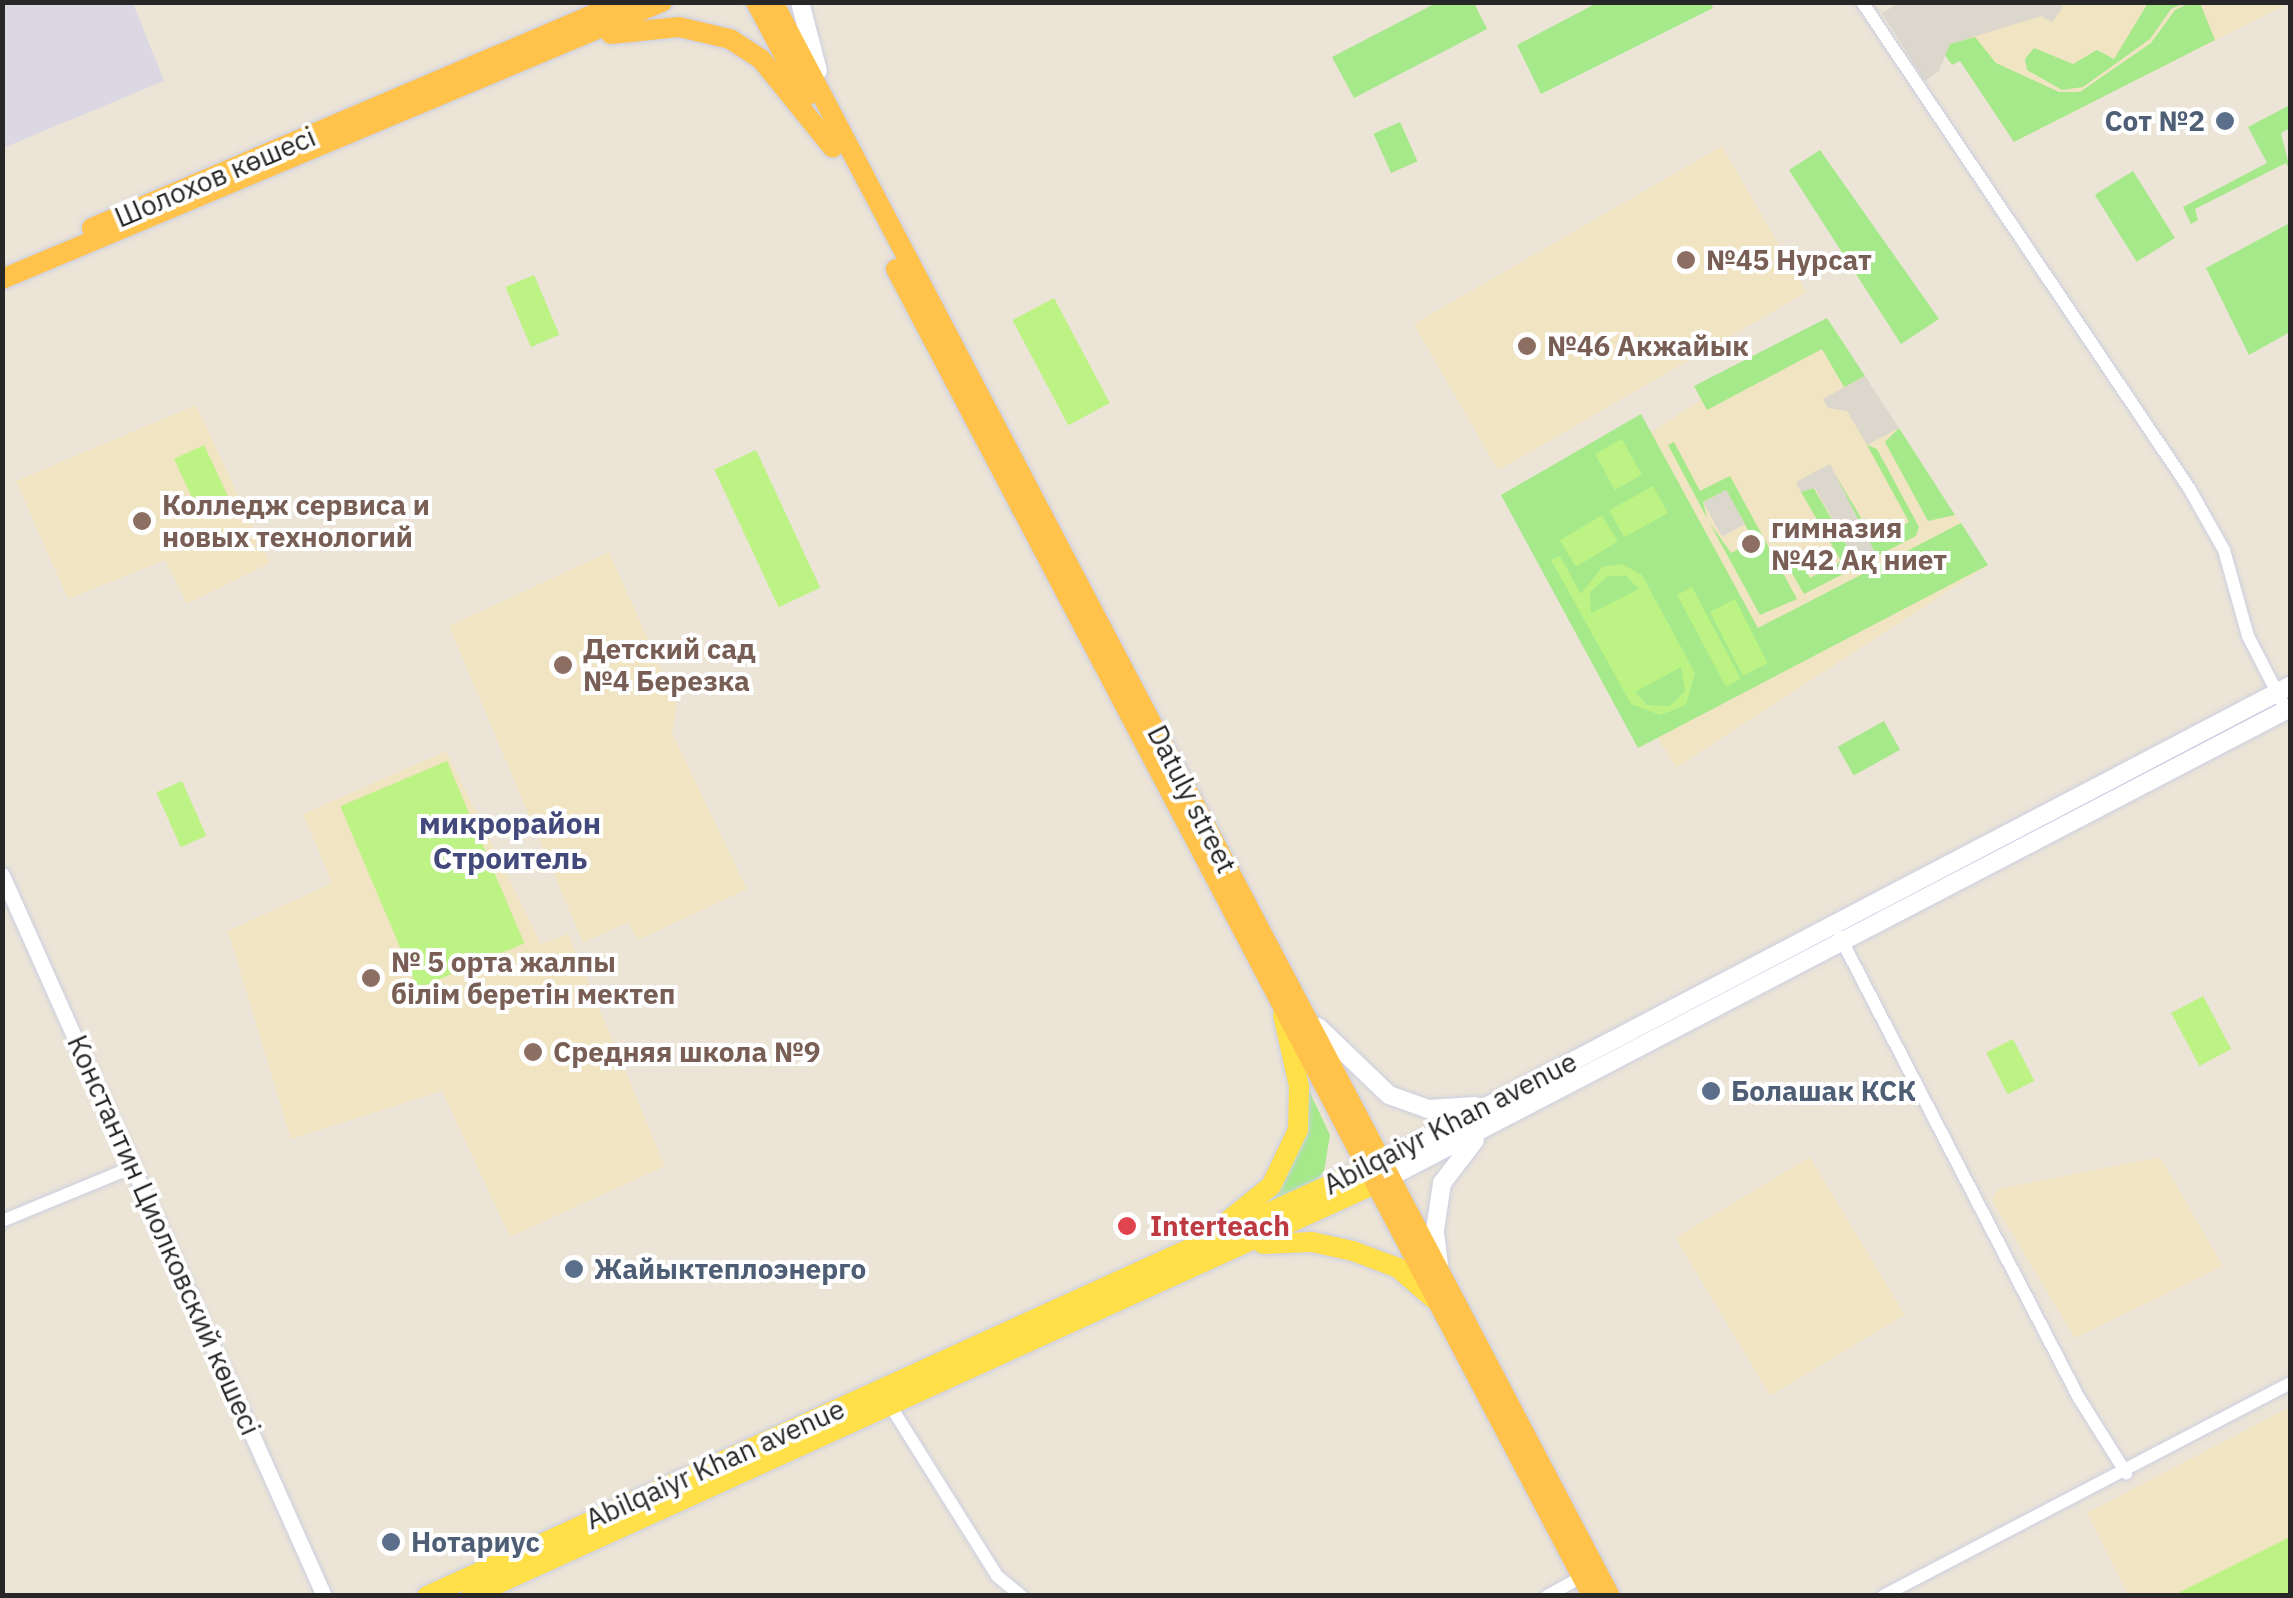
<!DOCTYPE html>
<html>
<head>
<meta charset="utf-8">
<style>
	body { margin:0 }
	#map { position:relative; width:2293px; height:1598px; overflow:hidden; background:#ece4d6; font-family:"IBM Plex Sans",sans-serif }
	div>[style] { position:absolute }
	.industrial>* { inset:0; background:#dcd8e3 }
	.education>* { inset:0; background:#f0e4c2; transform-origin:0 0 }
	.green>* { inset:0; background:#a5e98b; transform-origin:0 0 }
	.pitch>* { inset:0; background:#bdf285; transform-origin:0 0 }
	.plaza>* { inset:0; background:#dbd7cd; transform-origin:0 0 }
	.roads { filter:drop-shadow(0 0 2px #cbcee2) drop-shadow(0 0 2px #cbcee2) }
	.minor>* { height:12px; margin:-6px; padding:0 6px; transform-origin:6px; border-radius:6px; background:#fff }
	.tertiary>* { height:15px; margin:-7.5px; padding:0 7.5px; transform-origin:7.5px; border-radius:7.5px; background:#fff }
	.secondary>* { height:18px; margin:-9px; padding:0 9px; transform-origin:9px; border-radius:9px; background:#fff }
	.primary>* { height:20px; margin:-10px; padding:0 10px; transform-origin:10px; border-radius:10px; background:#ffe048 }
	.trunk>* { height:20px; margin:-10px; padding:0 10px; transform-origin:10px; border-radius:10px; background:#ffc34b }
	.dots>* { width:28px; height:28px; translate:-50% -50%; box-sizing:border-box; border:5px solid #fff; border-radius:50% }
	span { translate:-50% -50%; white-space:nowrap; text-align:center; line-height:1.15; -webkit-text-stroke:8px #fff; paint-order:stroke }
	.service-label { font-size:28px; color:#4e5e75; font-weight:700 }
	.right { translate:-100% -50%; text-align:right }
	.left { translate:0 -50%; text-align:left }
	.street-label { font-size:28px; color:#272727 }
	.education-label { font-size:28px; color:#785e54; font-weight:700 }
	.health-label { font-size:28px; color:#be3a42; font-weight:700 }
	.neighbourhood-label { font-size:30px; color:#434a7b; font-weight:700 }
	.frame { position:absolute; inset:0; border:5px solid #272727; pointer-events:none }
</style>
</head>
<body>
<div id="map">
	<div class="industrial">
		<i style="clip-path:polygon(3px 2px,133px 3px,164px 81px,3px 148px)"></i>
	</div>
	<div class="education">
		<i style="clip-path:polygon(1922px 3px,2289px 3px,2014px 142px)"></i>
		<i style="left:1722px;top:146px;width:169px;height:356px;rotate:60deg"></i>
		<i style="left:1827px;top:318px;width:295px;height:371px;rotate:57deg"></i>
		<i style="clip-path:polygon(196px 405px,270px 563px,187px 604px,165px 560px,68px 599px,16px 481px)"></i>
		<i style="clip-path:polygon(609px 552px,677px 704px,672px 733px,747px 889px,638px 940px,628px 922px,583px 943px,449px 626px)"></i>
		<i style="clip-path:polygon(446px 751px,541px 944px,568px 934px,665px 1166px,510px 1237px,442px 1091px,291px 1139px,228px 931px,332px 883px,303px 814px)"></i>
		<i style="left:1810px;top:1157px;width:184px;height:157px;rotate:59deg"></i>
		<i style="clip-path:polygon(2160px 1157px,2223px 1266px,2075px 1338px,1992px 1200px,1998px 1189px)"></i>
		<i style="clip-path:polygon(2290px 1407px,2290px 1595px,2128px 1595px,2087px 1513px)"></i>
	</div>
	<div class="green">
		<i style="clip-path:polygon(1438px 2px,1474px 3px,1487px 29px,1354px 98px,1332px 57px)"></i>
		<i style="clip-path:polygon(1710px 2px,1713px 8px,1541px 94px,1517px 45px,1597px 3px)"></i>
		<i style="clip-path:polygon(2148px 3px,2184px 3px,2171px 9px,2150px 39px,2083px 87px,2062px 90px,2027px 70px,2025px 59px,2034px 48px,2073px 64px,2097px 50px,2114px 59px)"></i>
		<i style="clip-path:polygon(2190px 3px,2200px 3px,2215px 40px,2014px 142px,1960px 61px,1952px 65px,1945px 55px,1949px 44px,1975px 37px,1996px 63px,2059px 92px,2080px 92px,2151px 43px,2175px 10px)"></i>
		<i style="clip-path:polygon(2290px 105px,2290px 128px,2281px 133px,2290px 170px,2286px 163px,2195px 209px,2198px 220px,2191px 224px,2183px 207px,2267px 163px,2248px 127px)"></i>
		<i style="left:1400px;top:122px;width:43px;height:29px;rotate:66deg"></i>
		<i style="clip-path:polygon(1820px 150px,1939px 319px,1901px 344px,1789px 170px)"></i>
		<i style="left:2133px;top:171px;width:79px;height:45px;rotate:58deg"></i>
		<i style="clip-path:polygon(2290px 223px,2290px 332px,2249px 355px,2206px 268px)"></i>
		<i style="clip-path:polygon(1827px 318px,1865px 376px,1844px 387px,1822px 349px,1707px 410px,1694px 386px)"></i>
		<i style="clip-path:polygon(1641px 414px,1758px 628px,1961px 523px,1988px 565px,1638px 748px,1501px 495px)"></i>
		<i style="clip-path:polygon(1899px 428px,1955px 515px,1928px 521px,1885px 442px)"></i>
		<i style="clip-path:polygon(1674px 442px,1700px 491px,1730px 476px,1797px 599px,1760px 615px,1709px 522px,1731px 553px,1754px 541px,1726px 490px,1703px 502px,1707px 518px,1668px 445px)"></i>
		<i style="clip-path:polygon(1867px 445px,1877px 449px,1919px 527px,1916px 536px,1877px 556px,1860px 528px,1865px 524px,1856px 521px,1832px 477px,1835px 474px,1874px 540px,1909px 522px)"></i>
		<i style="clip-path:polygon(1813px 487px,1859px 566px,1804px 594px,1789px 568px,1801px 562px,1810px 578px,1841px 561px,1801px 492px)"></i>
		<i style="left:1884px;top:721px;width:33px;height:53px;rotate:61deg"></i>
		<i style="clip-path:polygon(1303px 1078px,1330px 1135px,1324px 1171px,1313px 1184px,1242px 1217px,1274px 1190px)"></i>
	</div>
	<div class="pitch">
		<i style="left:534px;top:275px;width:65px;height:31px;rotate:67deg"></i>
		<i style="left:1054px;top:298px;width:119px;height:47px;rotate:62deg"></i>
		<i style="left:1622px;top:439px;width:41px;height:31px;rotate:61deg"></i>
		<i style="left:204px;top:445px;width:62px;height:33px;rotate:65deg"></i>
		<i style="left:756px;top:450px;width:152px;height:46px;rotate:65deg"></i>
		<i style="left:1653px;top:486px;width:31px;height:50px;rotate:61deg"></i>
		<i style="left:1602px;top:515px;width:31px;height:49px;rotate:59deg"></i>
		<i style="clip-path:polygon(evenodd,1560px 556px,1581px 594px,1602px 567px,1622px 564px,1642px 575px,1695px 673px,1686px 705px,1660px 715px,1631px 704px,1551px 560px,1560px 556px,1608px 576px,1626px 576px,1639px 589px,1591px 613px,1590px 592px,1608px 576px,1560px 556px,1681px 667px,1685px 691px,1670px 706px,1647px 705px,1635px 692px,1681px 667px)"></i>
		<i style="left:1692px;top:587px;width:104px;height:17px;rotate:62deg"></i>
		<i style="left:1735px;top:599px;width:72px;height:28px;rotate:63deg"></i>
		<i style="left:447px;top:761px;width:198px;height:116px;rotate:67deg"></i>
		<i style="left:182px;top:781px;width:60px;height:28px;rotate:66deg"></i>
		<i style="left:2203px;top:996px;width:60px;height:36px;rotate:62deg"></i>
		<i style="left:2013px;top:1039px;width:47px;height:30px;rotate:63deg"></i>
		<i style="clip-path:polygon(2290px 1537px,2290px 1595px,2174px 1595px)"></i>
	</div>
	<div class="plaza">
		<i style="clip-path:polygon(1899px 3px,2055px 2px,2063px 7px,2052px 22px,2041px 16px,1950px 44px,1939px 71px,1925px 81px,1882px 13px)"></i>
		<i style="clip-path:polygon(1865px 376px,1899px 428px,1867px 445px,1847px 411px,1828px 408px,1823px 399px)"></i>
		<i style="clip-path:polygon(1830px 464px,1877px 556px,1859px 566px,1815px 488px,1801px 492px,1796px 482px)"></i>
		<i style="left:1726px;top:490px;width:39px;height:26px;rotate:61deg"></i>
	</div>
	<div class="roads">
		<div class="minor">
			<i style="left:1862px;top:2px;width:586px;rotate:56.07deg"></i>
			<i style="left:2189px;top:488px;width:71px;rotate:60.6deg"></i>
			<i style="left:2224px;top:550px;width:89px;rotate:74.4deg"></i>
			<i style="left:2248px;top:636px;width:83px;rotate:62.8deg"></i>
			<i style="left:1840px;top:937px;width:519px;rotate:62.6deg"></i>
			<i style="left:2079px;top:1398px;width:89px;rotate:57.9deg"></i>
			<i style="left:2px;top:1221px;width:142px;rotate:-22.4deg"></i>
			<i style="left:888px;top:1402px;width:205px;rotate:57.9deg"></i>
			<i style="left:997px;top:1576px;width:32px;rotate:39deg"></i>
			<i style="left:1547px;top:1596px;width:43px;rotate:-28.9deg"></i>
			<i style="left:1883px;top:1596px;width:459px;rotate:-27.6deg"></i>
		</div>
		<div class="tertiary">
			<i style="left:2px;top:875px;width:790px;rotate:65.93deg"></i>
		</div>
		<div class="secondary">
			<i style="left:800px;top:2px;width:71px;rotate:75.4deg"></i>
			<i style="left:1318px;top:1027px;width:98px;rotate:43.8deg"></i>
			<i style="left:1389px;top:1095px;width:41px;rotate:19.7deg"></i>
			<i style="left:1428px;top:1109px;width:47px;rotate:-3.7deg"></i>
			<i style="left:1382px;top:1161px;width:1025px;rotate:-27.62deg"></i>
			<i style="left:1390px;top:1177px;width:1015px;rotate:-27.52deg"></i>
			<i style="left:1439px;top:1265px;width:35px;rotate:-97deg"></i>
			<i style="left:1435px;top:1230px;width:48px;rotate:-81.5deg"></i>
			<i style="left:1442px;top:1183px;width:54px;rotate:-52.5deg"></i>
		</div>
		<div class="primary">
			<i style="left:1224px;top:1224px;width:60px;rotate:-39deg"></i>
			<i style="left:1271px;top:1186px;width:62px;rotate:-64.3deg"></i>
			<i style="left:1298px;top:1130px;width:44px;rotate:-88.7deg"></i>
			<i style="left:1299px;top:1086px;width:73px;rotate:-102.7deg"></i>
			<i style="left:1263px;top:1244px;width:49px;rotate:-2.3deg"></i>
			<i style="left:1312px;top:1242px;width:42px;rotate:12.4deg"></i>
			<i style="left:1353px;top:1251px;width:48px;rotate:20.7deg"></i>
			<i style="left:1398px;top:1268px;width:48px;rotate:40.7deg"></i>
			<i style="left:427px;top:1596px;width:1047px;rotate:-24.48deg"></i>
			<i style="left:471px;top:1596px;width:1008px;rotate:-24.51deg"></i>
		</div>
		<div class="trunk">
			<i style="left:756px;top:2px;width:107px;rotate:62.2deg"></i>
			<i style="left:773px;top:2px;width:1800px;rotate:62.3deg"></i>
			<i style="left:611px;top:34px;width:68px;rotate:-5.9deg"></i>
			<i style="left:679px;top:27px;width:52px;rotate:13.2deg"></i>
			<i style="left:730px;top:39px;width:37px;rotate:33deg"></i>
			<i style="left:761px;top:59px;width:114px;rotate:51deg"></i>
			<i style="left:92px;top:228px;width:577px;rotate:-23.06deg"></i>
			<i style="left:896px;top:269px;width:1498px;rotate:62.32deg"></i>
			<i style="left:2px;top:279px;width:716px;rotate:-22.77deg"></i>
		</div>
	</div>
	<div class="dots">
		<i style="left:2225px;top:121px;background:#5c6f8a"></i>
		<i style="left:1686px;top:260px;background:#8d6e63"></i>
		<i style="left:1527px;top:346px;background:#8d6e63"></i>
		<i style="left:142px;top:521px;background:#8d6e63"></i>
		<i style="left:1751px;top:544px;background:#8d6e63"></i>
		<i style="left:563px;top:665px;background:#8d6e63"></i>
		<i style="left:371px;top:978px;background:#8d6e63"></i>
		<i style="left:533px;top:1052px;background:#8d6e63"></i>
		<i style="left:1711px;top:1091px;background:#5c6f8a"></i>
		<i style="left:1127px;top:1226px;background:#e0444e"></i>
		<i style="left:574px;top:1269px;background:#5c6f8a"></i>
		<i style="left:391px;top:1542px;background:#5c6f8a"></i>
	</div>
	<div class="service-label">
		<span class="right" style="left:2205px;top:121px">Сот №2</span>
		<span class="left" style="left:1731px;top:1091px">Болашак КСК</span>
		<span class="left" style="left:594px;top:1269px">Жайыктеплоэнерго</span>
		<span class="left" style="left:411px;top:1542px">Нотариус</span>
	</div>
	<div class="street-label">
		<span style="left:215px;top:177px;rotate:-23deg">Шолохов көшесі</span>
		<span style="left:1192px;top:799px;rotate:63deg">Datuly street</span>
		<span style="left:1450px;top:1123px;rotate:-27deg">Abilqaiyr Khan avenue</span>
		<span style="left:164px;top:1235px;rotate:66deg">Константин Циолковский көшесі</span>
		<span style="left:715px;top:1464px;rotate:-24deg">Abilqaiyr Khan avenue</span>
	</div>
	<div class="education-label">
		<span class="left" style="left:1706px;top:260px">№45 Нурсат</span>
		<span class="left" style="left:1547px;top:346px">№46 Акжайык</span>
		<span class="left" style="left:162px;top:521px">Колледж сервиса и<br>новых технологий</span>
		<span class="left" style="left:1771px;top:544px">гимназия<br>№42 Ақ ниет</span>
		<span class="left" style="left:583px;top:665px">Детский сад<br>№4 Березка</span>
		<span class="left" style="left:391px;top:978px">№ 5 орта жалпы<br>білім беретін мектеп</span>
		<span class="left" style="left:553px;top:1052px">Средняя школа №9</span>
	</div>
	<div class="health-label">
		<span class="left" style="left:1150px;top:1226px">Interteach</span>
	</div>
	<div class="neighbourhood-label">
		<span style="left:510px;top:840px">микрорайон<br>Строитель</span>
	</div>
	<div class="frame"></div>
</div>
</body>
</html>
